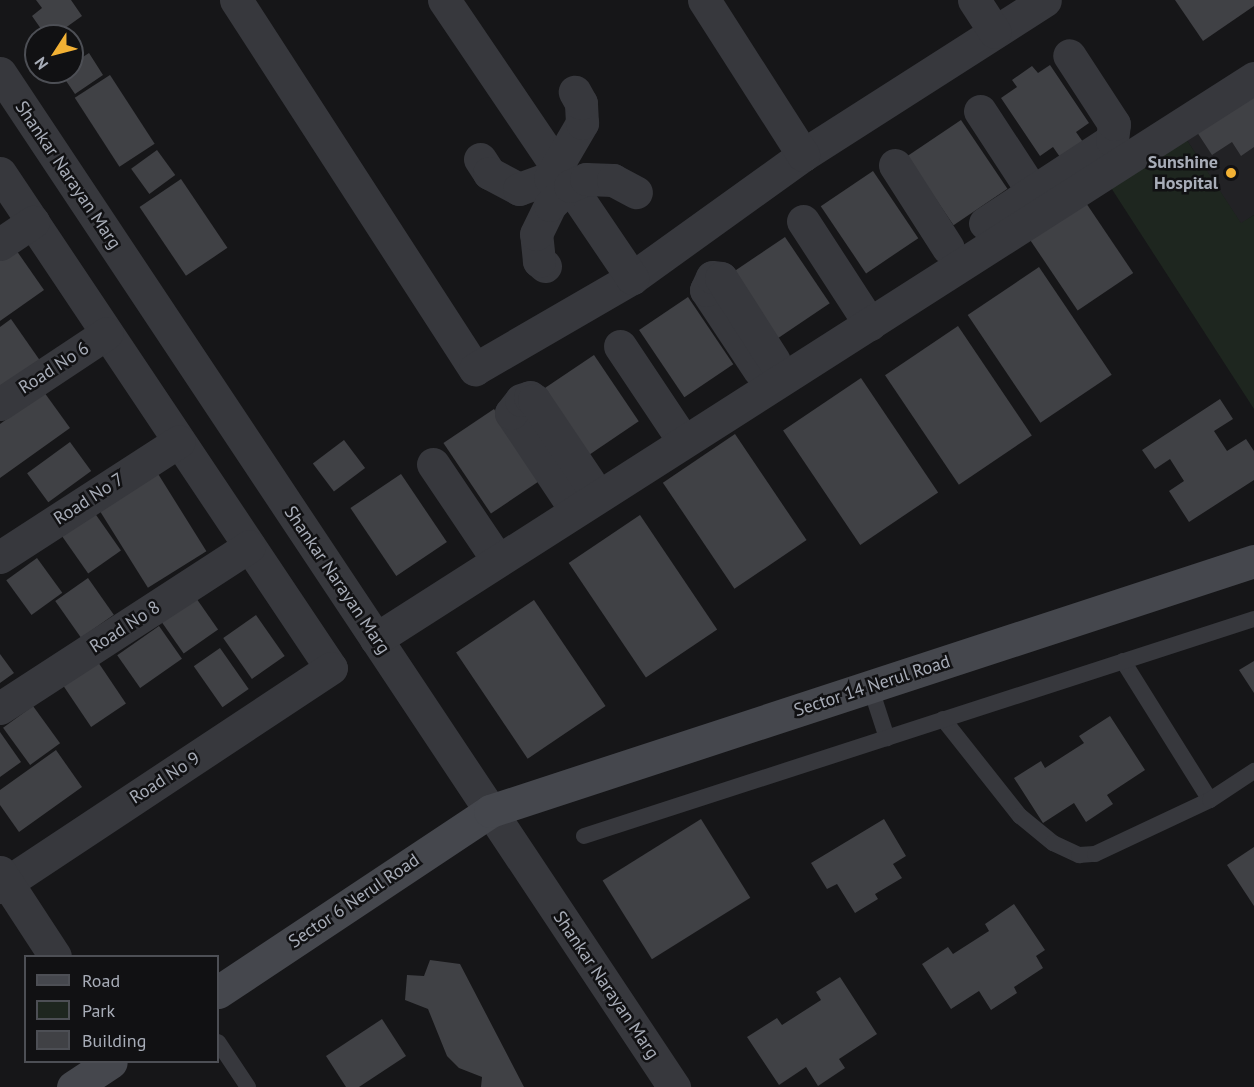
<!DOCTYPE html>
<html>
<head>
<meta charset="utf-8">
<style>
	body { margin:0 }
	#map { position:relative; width:1254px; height:1087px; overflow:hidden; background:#161618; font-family:"PT Sans",sans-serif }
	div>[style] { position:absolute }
	.built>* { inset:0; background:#222225 }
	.green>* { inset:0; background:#1e261f }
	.building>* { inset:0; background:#404145; transform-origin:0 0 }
	.lane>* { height:16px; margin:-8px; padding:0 8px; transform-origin:8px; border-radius:8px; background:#37383d }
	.street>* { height:33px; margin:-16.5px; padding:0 16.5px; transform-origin:16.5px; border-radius:16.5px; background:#37383d }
	.secondary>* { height:33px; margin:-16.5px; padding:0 16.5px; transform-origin:16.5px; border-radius:16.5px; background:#45474d }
	.dots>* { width:16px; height:16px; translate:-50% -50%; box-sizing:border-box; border:3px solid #111113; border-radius:50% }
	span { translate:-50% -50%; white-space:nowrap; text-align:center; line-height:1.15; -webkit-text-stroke:5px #111113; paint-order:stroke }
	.poi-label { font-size:18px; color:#a8adb8; font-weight:700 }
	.right { translate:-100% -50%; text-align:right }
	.street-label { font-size:18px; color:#a8adb8 }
	.legend { position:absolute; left:24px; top:955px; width:195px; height:108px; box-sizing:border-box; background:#111113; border:2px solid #4d4f55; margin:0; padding:8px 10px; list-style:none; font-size:18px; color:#a8adb8 }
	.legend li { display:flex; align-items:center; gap:12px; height:30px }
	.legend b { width:30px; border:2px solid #4d4f55 }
	.north { position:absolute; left:24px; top:24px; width:60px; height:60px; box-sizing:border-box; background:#111113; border:2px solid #4d4f55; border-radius:50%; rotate:234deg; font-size:16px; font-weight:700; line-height:24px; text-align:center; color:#a8adb8 }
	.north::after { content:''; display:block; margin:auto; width:21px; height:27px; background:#f2b134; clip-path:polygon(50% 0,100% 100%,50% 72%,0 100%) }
</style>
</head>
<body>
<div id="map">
	<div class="built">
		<i style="clip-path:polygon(1254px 83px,1254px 215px,1241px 224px,1181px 131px)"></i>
	</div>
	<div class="green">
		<i style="clip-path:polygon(1181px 131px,1241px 223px,1254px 215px,1254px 409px,1106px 180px)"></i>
	</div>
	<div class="building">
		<i style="clip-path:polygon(36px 0,71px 0,82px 16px,54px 36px,46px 36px,32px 16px,42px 8px)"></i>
		<i style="clip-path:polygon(1175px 0,1254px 0,1254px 6px,1203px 41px)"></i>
		<i style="clip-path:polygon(89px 53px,103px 75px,75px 94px,60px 72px,72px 72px,72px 64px)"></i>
		<i style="clip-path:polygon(1050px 65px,1089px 123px,1076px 132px,1083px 142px,1060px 157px,1053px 147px,1040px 156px,1001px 98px,1017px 87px,1012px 80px,1032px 66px,1038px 73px)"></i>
		<i style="left:110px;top:75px;width:82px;height:42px;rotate:57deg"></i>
		<i style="clip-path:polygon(1254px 90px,1254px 147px,1241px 156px,1232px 142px,1212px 155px,1195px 129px)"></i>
		<i style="left:961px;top:120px;width:83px;height:65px;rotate:56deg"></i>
		<i style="left:157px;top:150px;width:31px;height:32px;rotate:54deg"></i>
		<i style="left:873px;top:171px;width:81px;height:63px;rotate:56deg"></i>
		<i style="left:181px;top:179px;width:83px;height:50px;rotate:56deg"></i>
		<i style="left:1084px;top:200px;width:88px;height:67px;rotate:56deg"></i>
		<i style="left:785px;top:237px;width:80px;height:63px;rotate:56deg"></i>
		<i style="clip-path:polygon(14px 247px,44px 290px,0 321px,0 257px)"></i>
		<i style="left:1039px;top:267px;width:130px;height:86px;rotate:56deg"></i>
		<i style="left:688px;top:297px;width:81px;height:59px;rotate:56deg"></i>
		<i style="clip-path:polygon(11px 319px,41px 362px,0 391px,0 327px)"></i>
		<i style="left:958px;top:326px;width:132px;height:88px;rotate:56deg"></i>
		<i style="left:594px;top:355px;width:80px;height:61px;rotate:56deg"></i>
		<i style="left:861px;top:378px;width:138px;height:94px;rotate:56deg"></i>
		<i style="clip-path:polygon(44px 392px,70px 428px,0 478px,0 424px)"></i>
		<i style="clip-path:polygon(1220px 399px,1233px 419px,1214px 431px,1227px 451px,1246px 439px,1254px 451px,1254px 480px,1189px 522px,1169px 491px,1184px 481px,1170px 459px,1155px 469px,1142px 450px)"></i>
		<i style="left:494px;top:409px;width:85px;height:61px;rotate:56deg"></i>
		<i style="left:735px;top:434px;width:128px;height:87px;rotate:56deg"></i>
		<i style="left:344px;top:440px;width:35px;height:39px;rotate:53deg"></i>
		<i style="left:70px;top:442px;width:36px;height:53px;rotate:54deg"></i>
		<i style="left:155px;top:469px;width:97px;height:69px;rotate:58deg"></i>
		<i style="left:401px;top:474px;width:82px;height:61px;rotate:56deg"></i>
		<i style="left:94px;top:512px;width:47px;height:40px;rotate:55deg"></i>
		<i style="left:640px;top:515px;width:138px;height:86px;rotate:56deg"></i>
		<i style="left:37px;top:558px;width:43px;height:38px;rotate:54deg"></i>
		<i style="left:88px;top:578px;width:45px;height:40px;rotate:55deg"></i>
		<i style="left:194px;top:595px;width:42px;height:42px;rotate:55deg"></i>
		<i style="left:534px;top:600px;width:128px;height:94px;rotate:56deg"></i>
		<i style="left:256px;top:615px;width:50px;height:40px;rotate:55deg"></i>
		<i style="left:159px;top:626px;width:40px;height:51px;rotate:55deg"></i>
		<i style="left:220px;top:648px;width:50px;height:32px;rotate:55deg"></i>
		<i style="clip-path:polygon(0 654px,14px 673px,0 683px)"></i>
		<i style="clip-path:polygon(1254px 661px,1254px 693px,1239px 670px)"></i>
		<i style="left:98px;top:662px;width:50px;height:42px;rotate:56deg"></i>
		<i style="left:33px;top:706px;width:46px;height:37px;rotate:54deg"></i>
		<i style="clip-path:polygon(1110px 716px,1145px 770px,1107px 795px,1113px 804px,1086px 822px,1074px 803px,1043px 823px,1014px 778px,1041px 761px,1045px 768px,1084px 743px,1079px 736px)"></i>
		<i style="clip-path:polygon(0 732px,21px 762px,0 777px)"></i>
		<i style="clip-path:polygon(56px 750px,82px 787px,19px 832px,0 805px,0 790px)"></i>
		<i style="left:701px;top:819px;width:93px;height:116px;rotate:58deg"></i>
		<i style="clip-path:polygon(884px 819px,906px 856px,893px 864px,902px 878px,875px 894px,878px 899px,855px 913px,837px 884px,827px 889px,811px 863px)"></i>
		<i style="clip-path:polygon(1254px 847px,1254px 906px,1227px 865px)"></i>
		<i style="clip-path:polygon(1014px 904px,1045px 950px,1036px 956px,1043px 968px,1014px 987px,1017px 993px,991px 1010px,979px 991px,951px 1009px,922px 964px,948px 947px,953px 954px,989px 931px,985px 924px)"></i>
		<i style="clip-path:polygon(430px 960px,460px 964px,524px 1087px,481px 1087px,482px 1077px,459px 1068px,447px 1056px,428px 1009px,405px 1000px,407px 975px,424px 976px)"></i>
		<i style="clip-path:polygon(840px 977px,877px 1034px,839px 1059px,845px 1068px,818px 1086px,806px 1067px,779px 1085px,747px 1037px,777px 1018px,782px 1025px,821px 1000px,816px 992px)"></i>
		<i style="clip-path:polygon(382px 1019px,406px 1056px,359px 1087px,346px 1087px,326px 1056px)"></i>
	</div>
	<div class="lane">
		<i style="left:1123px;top:661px;width:164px;rotate:58deg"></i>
		<i style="left:870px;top:686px;width:55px;rotate:71.9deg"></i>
		<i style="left:943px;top:719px;width:124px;rotate:51.6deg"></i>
		<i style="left:1020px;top:816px;width:43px;rotate:39.3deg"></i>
		<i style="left:1053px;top:843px;width:29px;rotate:25deg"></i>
		<i style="left:1079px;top:855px;width:16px;rotate:-4deg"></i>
		<i style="left:1095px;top:854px;width:127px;rotate:-25.2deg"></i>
		<i style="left:1210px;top:800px;width:53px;rotate:-33.4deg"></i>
		<i style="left:584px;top:836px;width:704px;rotate:-17.95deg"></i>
		<i style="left:218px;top:1042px;width:54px;rotate:56.3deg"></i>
	</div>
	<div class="street">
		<i style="left:236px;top:0;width:440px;rotate:57.1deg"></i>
		<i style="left:475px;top:369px;width:181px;rotate:-30.1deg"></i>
		<i style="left:632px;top:278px;width:211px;rotate:-35.7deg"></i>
		<i style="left:803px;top:155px;width:287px;rotate:-32.6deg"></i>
		<i style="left:444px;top:0;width:336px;rotate:55.9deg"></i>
		<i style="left:704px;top:0;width:184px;rotate:57.4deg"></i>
		<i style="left:974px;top:0;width:38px;rotate:57deg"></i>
		<i style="left:0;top:73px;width:1218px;rotate:56.39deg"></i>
		<i style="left:980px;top:111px;width:97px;rotate:56.8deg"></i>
		<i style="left:480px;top:159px;width:17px;rotate:57deg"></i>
		<i style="left:489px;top:173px;width:34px;rotate:28deg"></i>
		<i style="left:519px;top:189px;width:33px;rotate:-20deg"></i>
		<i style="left:550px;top:178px;width:64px;rotate:-59.8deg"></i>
		<i style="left:582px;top:123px;width:20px;rotate:-93deg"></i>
		<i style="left:581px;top:103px;width:13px;rotate:-119deg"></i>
		<i style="left:895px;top:165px;width:98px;rotate:57.4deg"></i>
		<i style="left:0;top:173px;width:595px;rotate:56.23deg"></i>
		<i style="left:331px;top:668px;width:397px;rotate:146.5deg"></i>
		<i style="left:803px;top:221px;width:123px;rotate:57deg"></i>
		<i style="left:985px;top:223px;width:152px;rotate:-33.2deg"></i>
		<i style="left:1112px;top:140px;width:16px;rotate:-83deg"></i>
		<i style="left:1114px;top:124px;width:82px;rotate:-123.1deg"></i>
		<i style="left:0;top:244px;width:40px;rotate:-34deg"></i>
		<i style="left:545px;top:266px;width:8px;rotate:-140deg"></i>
		<i style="left:539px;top:261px;width:27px;rotate:-96deg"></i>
		<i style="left:536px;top:234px;width:32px;rotate:-64deg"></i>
		<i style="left:550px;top:205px;width:28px;rotate:-44deg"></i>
		<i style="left:570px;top:186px;width:17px;rotate:-24deg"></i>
		<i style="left:586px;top:179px;width:27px;rotate:2deg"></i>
		<i style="left:613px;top:180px;width:26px;rotate:28deg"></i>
		<i style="left:620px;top:346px;width:115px;rotate:56.3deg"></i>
		<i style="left:759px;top:370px;width:96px;rotate:-123.5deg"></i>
		<i style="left:706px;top:290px;width:14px;rotate:-65deg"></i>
		<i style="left:712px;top:277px;width:9px;rotate:6deg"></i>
		<i style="left:721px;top:278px;width:98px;rotate:57.4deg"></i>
		<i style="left:0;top:404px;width:128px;rotate:-33.6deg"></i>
		<i style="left:433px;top:464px;width:100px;rotate:56deg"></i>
		<i style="left:567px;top:497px;width:101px;rotate:-123.7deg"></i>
		<i style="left:511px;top:413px;width:16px;rotate:-52deg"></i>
		<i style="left:521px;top:400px;width:9px;rotate:-18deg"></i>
		<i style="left:530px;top:397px;width:5px;rotate:37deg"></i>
		<i style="left:534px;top:400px;width:99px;rotate:56.1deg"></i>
		<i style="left:0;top:557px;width:213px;rotate:-32.9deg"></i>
		<i style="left:376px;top:639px;width:1042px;rotate:-32.58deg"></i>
		<i style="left:0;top:708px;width:297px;rotate:-33deg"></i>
		<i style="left:0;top:872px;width:100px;rotate:56.8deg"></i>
	</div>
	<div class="secondary">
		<i style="left:218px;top:992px;width:327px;rotate:-33.6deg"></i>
		<i style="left:490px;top:811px;width:804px;rotate:-18.12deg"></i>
		<i style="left:73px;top:1087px;width:45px;rotate:-33.3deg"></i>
	</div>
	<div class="dots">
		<i style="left:1231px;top:173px;background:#f2b134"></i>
	</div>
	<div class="poi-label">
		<span class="right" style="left:1218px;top:173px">Sunshine<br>Hospital</span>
	</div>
	<div class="street-label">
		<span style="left:68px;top:175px;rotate:56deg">Shankar Narayan Marg</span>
		<span style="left:54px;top:368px;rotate:-33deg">Road No 6</span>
		<span style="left:89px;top:499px;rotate:-33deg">Road No 7</span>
		<span style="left:337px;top:580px;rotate:56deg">Shankar Narayan Marg</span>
		<span style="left:125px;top:627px;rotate:-33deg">Road No 8</span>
		<span style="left:872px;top:686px;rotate:-18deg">Sector 14 Nerul Road</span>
		<span style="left:165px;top:778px;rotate:-33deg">Road No 9</span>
		<span style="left:354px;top:901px;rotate:-34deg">Sector 6 Nerul Road</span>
		<span style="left:606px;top:985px;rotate:56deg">Shankar Narayan Marg</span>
	</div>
	<ul class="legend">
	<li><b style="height:8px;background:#45474d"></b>Road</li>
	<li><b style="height:16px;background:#1e261f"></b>Park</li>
	<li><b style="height:16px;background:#404145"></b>Building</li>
	</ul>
	<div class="north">N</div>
</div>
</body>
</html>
